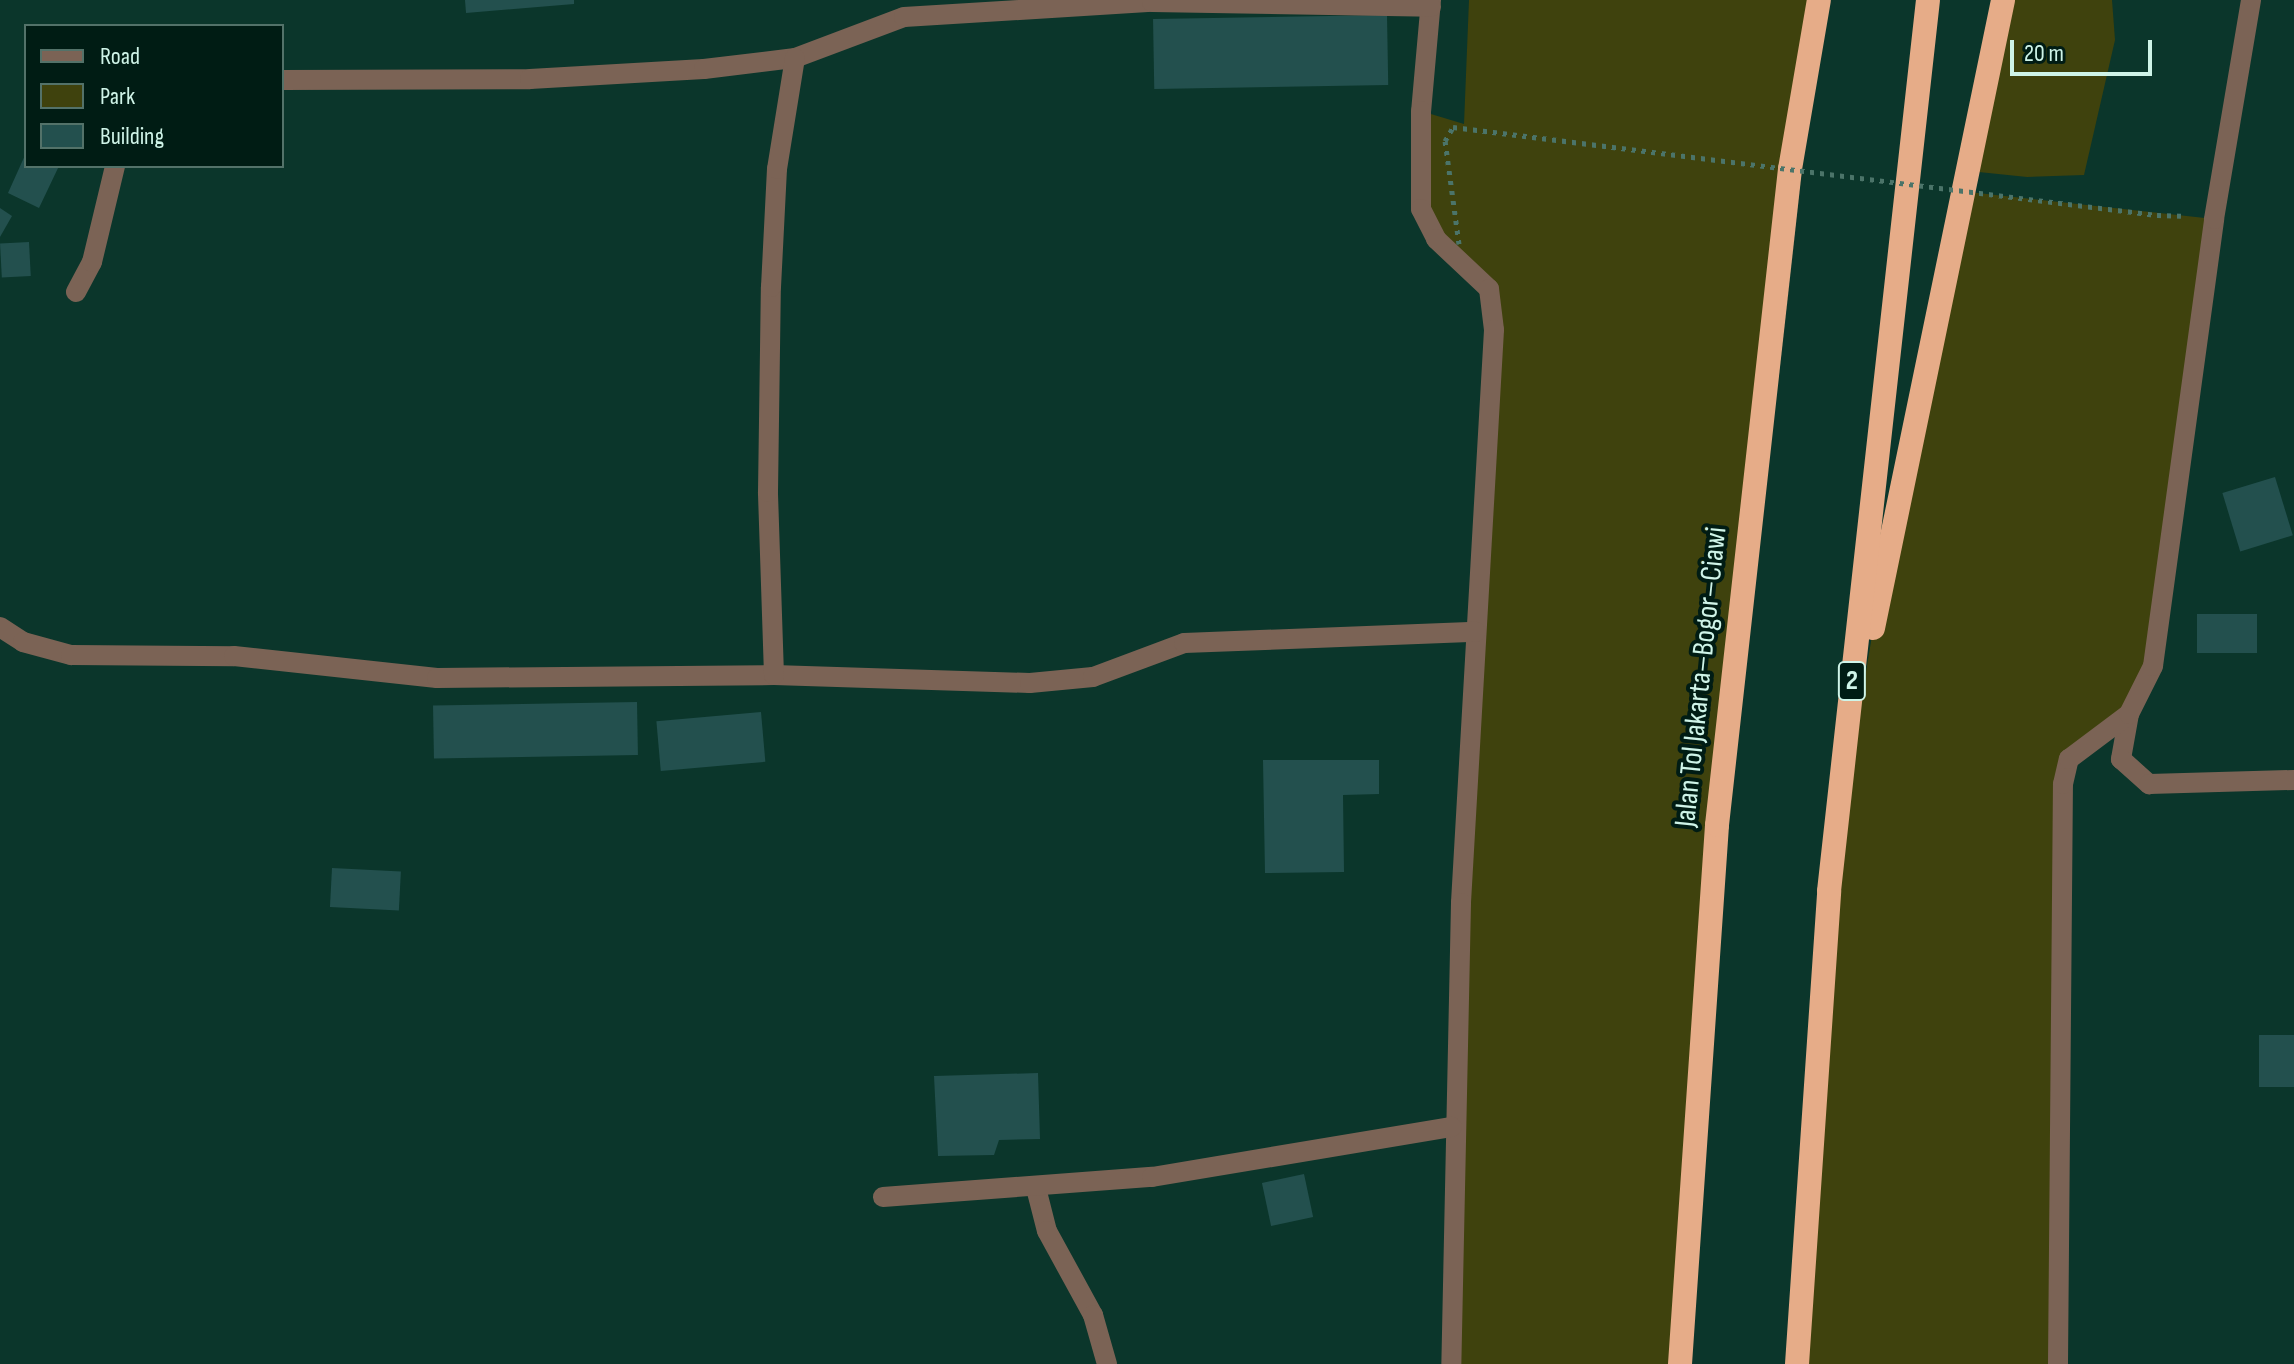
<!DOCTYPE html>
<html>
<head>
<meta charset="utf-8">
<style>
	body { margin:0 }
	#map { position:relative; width:2294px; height:1364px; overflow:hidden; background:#0b362b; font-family:"Sofia Sans Condensed",sans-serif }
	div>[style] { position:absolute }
	.green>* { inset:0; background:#3f420d }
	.building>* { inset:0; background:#23504e; transform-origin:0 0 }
	.path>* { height:5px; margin-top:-2.5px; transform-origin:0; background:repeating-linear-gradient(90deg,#4b7469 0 4px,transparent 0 10px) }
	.minor>* { height:20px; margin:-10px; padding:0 10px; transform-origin:10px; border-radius:10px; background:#7b6355 }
	.highway>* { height:24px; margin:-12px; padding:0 12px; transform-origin:12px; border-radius:12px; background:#e6ac88 }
	.path-bridge>* { height:5px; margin-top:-2.5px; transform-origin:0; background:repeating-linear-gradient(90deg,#4b7469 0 4px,transparent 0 10px) }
	span { translate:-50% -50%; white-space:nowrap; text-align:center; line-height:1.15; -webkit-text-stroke:8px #001c14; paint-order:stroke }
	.shield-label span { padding:2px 6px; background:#001c14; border:2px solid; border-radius:6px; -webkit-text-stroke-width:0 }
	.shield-label { font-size:28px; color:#cff4e8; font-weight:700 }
	.street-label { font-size:30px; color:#cff4e8 }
	.legend { position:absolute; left:24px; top:24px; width:260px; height:144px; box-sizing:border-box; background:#001c14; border:2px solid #537269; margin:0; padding:10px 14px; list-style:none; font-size:24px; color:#cff4e8 }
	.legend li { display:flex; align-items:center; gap:16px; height:40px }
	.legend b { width:40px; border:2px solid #537269 }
	.scale { position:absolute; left:2010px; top:40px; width:142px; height:36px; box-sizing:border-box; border:4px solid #cff4e8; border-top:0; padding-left:10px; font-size:24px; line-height:28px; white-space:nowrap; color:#cff4e8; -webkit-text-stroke:6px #001c14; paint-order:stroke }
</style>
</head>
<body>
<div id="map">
	<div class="green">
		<i style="clip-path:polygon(1469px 0,1819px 0,1749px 514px,1680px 1364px,1449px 1364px,1493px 302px,1447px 252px,1419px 178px,1421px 111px,1464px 124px)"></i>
		<i style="clip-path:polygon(2003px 0,2112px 0,2115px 40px,2084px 175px,2027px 177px,1969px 171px)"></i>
		<i style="clip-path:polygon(1969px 192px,2214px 219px,2145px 692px,2065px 772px,2058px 1364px,1797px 1364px,1829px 891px,1891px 523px)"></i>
	</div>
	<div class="building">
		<i style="clip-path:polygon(465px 0,574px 0,574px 4px,466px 13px)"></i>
		<i style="left:1387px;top:15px;width:70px;height:234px;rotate:89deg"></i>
		<i style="clip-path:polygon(26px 153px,26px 166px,59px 166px,39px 208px,8px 193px)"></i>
		<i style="clip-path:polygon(0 208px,12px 216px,0 237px)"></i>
		<i style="left:29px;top:242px;width:34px;height:29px;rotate:87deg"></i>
		<i style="left:2275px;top:477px;width:61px;height:55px;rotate:73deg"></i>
		<i style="left:2197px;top:614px;width:60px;height:39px"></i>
		<i style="left:637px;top:702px;width:53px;height:204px;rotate:89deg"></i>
		<i style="left:761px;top:712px;width:50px;height:105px;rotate:85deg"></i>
		<i style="clip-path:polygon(1263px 760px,1379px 760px,1379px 794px,1343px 795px,1344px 872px,1265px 873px)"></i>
		<i style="left:332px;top:868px;width:69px;height:39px;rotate:3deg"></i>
		<i style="left:2294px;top:1035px;width:52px;height:35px;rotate:90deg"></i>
		<i style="clip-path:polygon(1038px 1073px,1040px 1139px,999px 1140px,994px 1155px,938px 1156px,934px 1076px)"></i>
		<i style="left:1304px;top:1174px;width:44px;height:43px;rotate:78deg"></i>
	</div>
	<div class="path">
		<i style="left:2157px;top:215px;width:24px;rotate:2deg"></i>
	</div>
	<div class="minor">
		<i style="left:1431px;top:0;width:111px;rotate:95.1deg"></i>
		<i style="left:1421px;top:111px;width:98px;rotate:90deg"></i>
		<i style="left:1421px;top:209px;width:34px;rotate:63deg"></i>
		<i style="left:1436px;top:239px;width:73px;rotate:43.3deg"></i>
		<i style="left:1489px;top:289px;width:41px;rotate:83deg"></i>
		<i style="left:1494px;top:330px;width:574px;rotate:93.3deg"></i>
		<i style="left:1461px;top:903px;width:461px;rotate:91.2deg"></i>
		<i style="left:282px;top:80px;width:248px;rotate:-0.2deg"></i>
		<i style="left:530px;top:79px;width:174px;rotate:-3.3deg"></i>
		<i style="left:704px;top:69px;width:92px;rotate:-6.9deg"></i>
		<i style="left:795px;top:58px;width:116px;rotate:-20.6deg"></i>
		<i style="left:904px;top:17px;width:248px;rotate:-3.5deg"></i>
		<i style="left:1152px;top:2px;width:279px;rotate:1deg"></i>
		<i style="left:76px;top:292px;width:34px;rotate:-62deg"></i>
		<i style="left:92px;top:262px;width:99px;rotate:-76.5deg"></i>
		<i style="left:0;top:627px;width:27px;rotate:33deg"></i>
		<i style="left:23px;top:642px;width:50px;rotate:15.2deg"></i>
		<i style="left:71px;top:655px;width:163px;rotate:0.4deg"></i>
		<i style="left:234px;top:656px;width:204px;rotate:6.2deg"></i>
		<i style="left:437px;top:678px;width:337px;rotate:-0.5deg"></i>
		<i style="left:774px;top:675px;width:256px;rotate:1.8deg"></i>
		<i style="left:1030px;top:683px;width:63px;rotate:-5.4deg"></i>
		<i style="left:1093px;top:677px;width:97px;rotate:-20.5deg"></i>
		<i style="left:1184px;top:643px;width:292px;rotate:-2.2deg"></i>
		<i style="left:774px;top:675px;width:183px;rotate:-91.9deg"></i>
		<i style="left:768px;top:492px;width:205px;rotate:-89.2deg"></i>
		<i style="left:771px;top:287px;width:118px;rotate:-87.1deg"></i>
		<i style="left:777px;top:169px;width:112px;rotate:-80.8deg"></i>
		<i style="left:2129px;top:714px;width:46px;rotate:100.1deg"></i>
		<i style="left:2121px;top:759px;width:38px;rotate:42deg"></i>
		<i style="left:2149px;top:784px;width:145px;rotate:-1.6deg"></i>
		<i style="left:1036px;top:1188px;width:44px;rotate:75.7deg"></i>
		<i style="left:1047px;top:1231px;width:96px;rotate:61.3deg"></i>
		<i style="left:1093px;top:1315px;width:51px;rotate:74.1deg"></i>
		<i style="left:883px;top:1197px;width:270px;rotate:-4.3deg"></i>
		<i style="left:1152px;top:1177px;width:304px;rotate:-9.5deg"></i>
		<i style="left:2058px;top:1364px;width:580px;rotate:-89.51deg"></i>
		<i style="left:2063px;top:784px;width:26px;rotate:-77deg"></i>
		<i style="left:2069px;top:759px;width:75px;rotate:-36.9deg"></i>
		<i style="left:2129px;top:714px;width:54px;rotate:-63.4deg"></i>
		<i style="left:2153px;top:666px;width:451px;rotate:-82.2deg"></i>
		<i style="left:2214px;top:219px;width:222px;rotate:-80.4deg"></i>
	</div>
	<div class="highway">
		<i style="left:1873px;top:628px;width:641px;rotate:-78.3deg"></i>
		<i style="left:1680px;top:1364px;width:540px;rotate:-86.07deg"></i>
		<i style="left:1717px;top:825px;width:660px;rotate:-83.65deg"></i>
		<i style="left:1790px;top:169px;width:171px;rotate:-80.3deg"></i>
		<i style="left:1797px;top:1364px;width:474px;rotate:-86.1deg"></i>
		<i style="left:1829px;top:891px;width:896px;rotate:-83.66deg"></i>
	</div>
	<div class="path-bridge">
		<i style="left:1459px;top:244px;width:104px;rotate:-97.7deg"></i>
		<i style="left:1445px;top:141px;width:16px;rotate:-60deg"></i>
		<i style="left:1453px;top:127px;width:709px;rotate:7.13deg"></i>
	</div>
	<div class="shield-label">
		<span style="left:1852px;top:681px">2</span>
	</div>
	<div class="street-label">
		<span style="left:1701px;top:677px;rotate:-84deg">Jalan Tol Jakarta–Bogor–Ciawi</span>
	</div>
	<ul class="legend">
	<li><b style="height:10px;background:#7b6355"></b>Road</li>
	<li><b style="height:22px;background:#3f420d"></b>Park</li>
	<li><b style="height:22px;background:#23504e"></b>Building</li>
	</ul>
	<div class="scale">20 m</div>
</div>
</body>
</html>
